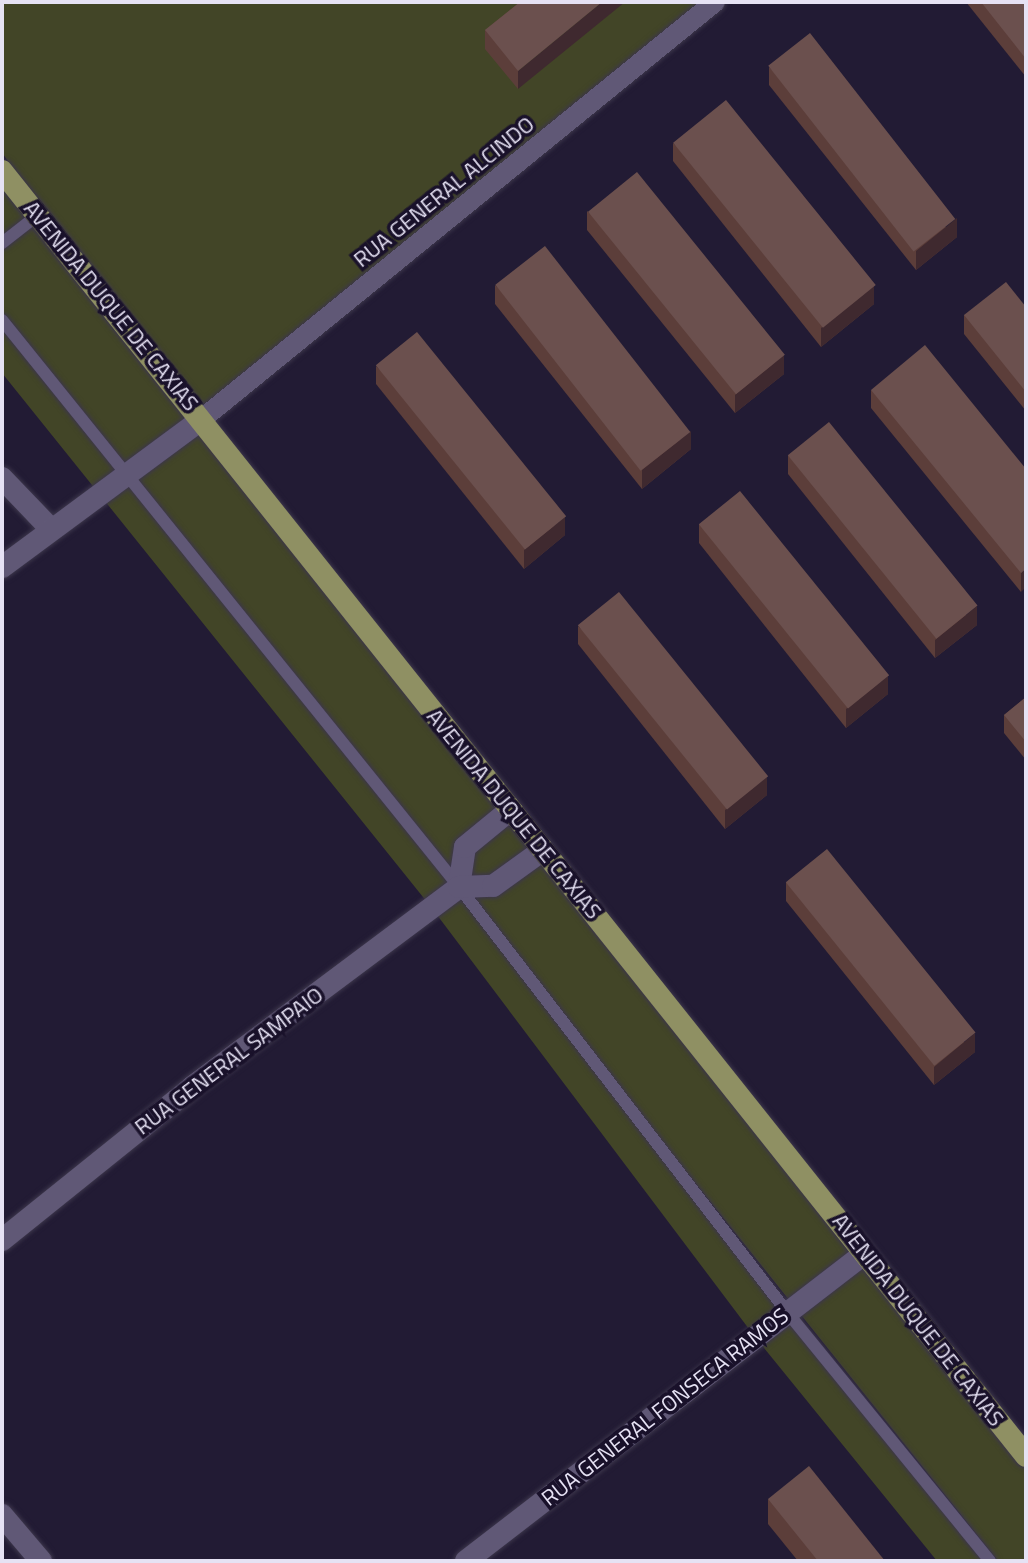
<!DOCTYPE html>
<html>
<head>
<meta charset="utf-8">
<style>
	body { margin:0 }
	#map { position:relative; width:1028px; height:1563px; overflow:hidden; background:#221b34; font-family:"Titillium Web",sans-serif }
	div>[style] { position:absolute }
	.green>* { inset:0; background:#424527 }
	.roads { filter:drop-shadow(0 0 2px #3c364b) drop-shadow(0 0 2px #3c364b) }
	.service>* { height:12px; margin:-6px; padding:0 6px; transform-origin:6px; border-radius:6px; background:#605876 }
	.pedestrian>* { height:20px; margin:-10px; padding:0 10px; transform-origin:10px; border-radius:10px; background:#605876 }
	.minor>* { height:22px; margin:-11px; padding:0 11px; transform-origin:11px; border-radius:11px; background:#605876 }
	.tertiary>* { height:22px; margin:-11px; padding:0 11px; transform-origin:11px; border-radius:11px; background:#605876 }
	.primary>* { height:22px; margin:-11px; padding:0 11px; transform-origin:11px; border-radius:11px; background:#8f9063 }
	.wall>* { inset:0; background:#5c3e3a }
	.shaded-wall>* { inset:0; background:#3f292f }
	.building>* { inset:0; background:#6b504e; transform-origin:0 0 }
	span { translate:-50% -50%; white-space:nowrap; text-align:center; line-height:1.15; -webkit-text-stroke:7px #19112a; paint-order:stroke }
	.street-label { font-size:22px; color:#e6e2f4 }
	.frame { position:absolute; inset:0; border:4px solid #e6e2f4; pointer-events:none }
</style>
</head>
<body>
<div id="map">
	<div class="green">
		<i style="clip-path:polygon(2px 2px,719px 2px,205px 416px,1026px 1443px,1026px 1561px,998px 1561px,496px 934px,990px 1561px,937px 1561px,755px 1337px,431px 907px,2px 373px,2px 171px,87px 266px,2px 153px)"></i>
	</div>
	<div class="roads">
		<div class="service">
			<i style="left:2px;top:243px;width:46px;rotate:-37.9deg"></i>
			<i style="left:2px;top:320px;width:728px;rotate:51.13deg"></i>
			<i style="left:459px;top:887px;width:537px;rotate:52.34deg"></i>
			<i style="left:787px;top:1312px;width:321px;rotate:50.8deg"></i>
		</div>
		<div class="pedestrian">
			<i style="left:202px;top:419px;width:661px;rotate:-39.11deg"></i>
		</div>
		<div class="minor">
			<i style="left:2px;top:478px;width:69px;rotate:46.2deg"></i>
			<i style="left:2px;top:567px;width:249px;rotate:-36.5deg"></i>
			<i style="left:459px;top:887px;width:40px;rotate:-81.5deg"></i>
			<i style="left:465px;top:847px;width:58px;rotate:-39.4deg"></i>
			<i style="left:2px;top:1240px;width:244px;rotate:-38.8deg"></i>
			<i style="left:192px;top:1087px;width:334px;rotate:-36.8deg"></i>
			<i style="left:459px;top:887px;width:34px;rotate:-2deg"></i>
			<i style="left:493px;top:886px;width:62px;rotate:-35.8deg"></i>
			<i style="left:2px;top:1515px;width:60px;rotate:49.7deg"></i>
		</div>
		<div class="tertiary">
			<i style="left:466px;top:1561px;width:503px;rotate:-37.65deg"></i>
		</div>
		<div class="primary">
			<i style="left:2px;top:171px;width:1643px;rotate:51.45deg"></i>
		</div>
	</div>
	<div class="wall">
		<i style="clip-path:polygon(520px 2px,518px 89px,485px 49px,485px 30px)"></i>
		<i style="clip-path:polygon(966px 2px,1026px 2px,1026px 77px)"></i>
		<i style="clip-path:polygon(769px 67px,957px 237px,916px 270px,769px 85px)"></i>
		<i style="clip-path:polygon(673px 143px,874px 304px,821px 347px,673px 161px)"></i>
		<i style="clip-path:polygon(587px 211px,784px 374px,735px 413px,587px 230px)"></i>
		<i style="clip-path:polygon(495px 285px,691px 449px,642px 489px,495px 304px)"></i>
		<i style="clip-path:polygon(1026px 307px,1026px 411px,964px 334px,964px 315px)"></i>
		<i style="clip-path:polygon(376px 366px,565px 535px,524px 569px,376px 384px)"></i>
		<i style="clip-path:polygon(871px 390px,1026px 469px,1021px 592px,871px 408px)"></i>
		<i style="clip-path:polygon(788px 455px,977px 625px,935px 658px,788px 474px)"></i>
		<i style="clip-path:polygon(699px 524px,888px 694px,846px 728px,699px 543px)"></i>
		<i style="clip-path:polygon(578px 626px,767px 795px,725px 829px,578px 644px)"></i>
		<i style="clip-path:polygon(1026px 697px,1026px 760px,1004px 733px,1004px 715px)"></i>
		<i style="clip-path:polygon(786px 882px,975px 1052px,934px 1085px,786px 901px)"></i>
		<i style="clip-path:polygon(768px 1499px,885px 1561px,798px 1561px,768px 1524px)"></i>
	</div>
	<div class="shaded-wall">
		<i style="clip-path:polygon(602px 2px,625px 2px,518px 89px,518px 71px)"></i>
		<i style="clip-path:polygon(957px 218px,957px 237px,916px 270px,916px 251px)"></i>
		<i style="clip-path:polygon(874px 286px,874px 304px,821px 347px,821px 328px)"></i>
		<i style="clip-path:polygon(784px 355px,784px 374px,735px 413px,735px 395px)"></i>
		<i style="clip-path:polygon(691px 431px,691px 449px,642px 489px,642px 470px)"></i>
		<i style="clip-path:polygon(565px 517px,565px 535px,524px 569px,524px 550px)"></i>
		<i style="clip-path:polygon(1026px 569px,1026px 587px,1021px 592px,1021px 573px)"></i>
		<i style="clip-path:polygon(977px 606px,977px 625px,935px 658px,935px 640px)"></i>
		<i style="clip-path:polygon(888px 676px,888px 694px,846px 728px,846px 709px)"></i>
		<i style="clip-path:polygon(767px 777px,767px 795px,725px 829px,725px 810px)"></i>
		<i style="clip-path:polygon(975px 1033px,975px 1052px,934px 1085px,934px 1067px)"></i>
	</div>
	<div class="building">
		<i style="clip-path:polygon(520px 2px,602px 2px,518px 71px,485px 30px)"></i>
		<i style="clip-path:polygon(981px 2px,1026px 2px,1026px 59px)"></i>
		<i style="left:810px;top:33px;width:236px;height:53px;rotate:52deg"></i>
		<i style="left:726px;top:100px;width:238px;height:68px;rotate:51deg"></i>
		<i style="left:637px;top:172px;width:235px;height:63px;rotate:51deg"></i>
		<i style="left:545px;top:246px;width:236px;height:63px;rotate:52deg"></i>
		<i style="clip-path:polygon(1006px 282px,1026px 307px,1026px 392px,964px 315px)"></i>
		<i style="left:417px;top:332px;width:237px;height:53px;rotate:51deg"></i>
		<i style="clip-path:polygon(925px 345px,1026px 469px,1026px 569px,1021px 573px,871px 390px)"></i>
		<i style="left:829px;top:422px;width:236px;height:53px;rotate:51deg"></i>
		<i style="left:740px;top:491px;width:237px;height:53px;rotate:51deg"></i>
		<i style="left:619px;top:592px;width:237px;height:53px;rotate:51deg"></i>
		<i style="clip-path:polygon(1026px 697px,1026px 742px,1004px 715px)"></i>
		<i style="left:827px;top:849px;width:236px;height:53px;rotate:51deg"></i>
		<i style="clip-path:polygon(809px 1466px,885px 1561px,818px 1561px,768px 1499px)"></i>
	</div>
	<div class="street-label">
		<span style="left:444px;top:192px;rotate:-39deg">RUA GENERAL ALCINDO</span>
		<span style="left:111px;top:306px;rotate:51deg">AVENIDA DUQUE DE CAXIAS</span>
		<span style="left:514px;top:814px;rotate:51deg">AVENIDA DUQUE DE CAXIAS</span>
		<span style="left:229px;top:1061px;rotate:-37deg">RUA GENERAL SAMPAIO</span>
		<span style="left:918px;top:1320px;rotate:52deg">AVENIDA DUQUE DE CAXIAS</span>
		<span style="left:665px;top:1407px;rotate:-38deg">RUA GENERAL FONSECA RAMOS</span>
	</div>
	<div class="frame"></div>
</div>
</body>
</html>
